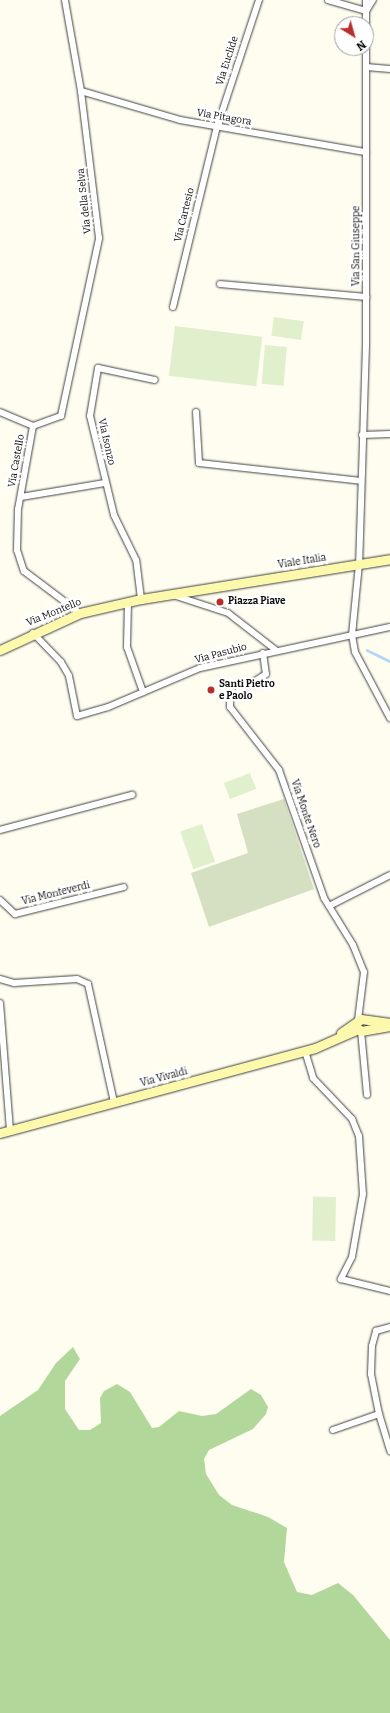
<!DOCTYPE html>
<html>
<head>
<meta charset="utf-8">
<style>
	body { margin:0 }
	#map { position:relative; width:390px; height:1713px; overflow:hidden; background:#fefdf0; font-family:Bitter,serif }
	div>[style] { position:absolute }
	.forest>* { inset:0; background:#b1d89a }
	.cemetery>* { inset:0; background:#d4e0c1 }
	.pitch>* { inset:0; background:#e0f0cc; transform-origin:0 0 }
	.stream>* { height:2.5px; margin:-1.25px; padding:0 1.25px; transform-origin:1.25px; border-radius:1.25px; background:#b6d8f4 }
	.roads { filter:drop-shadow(0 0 1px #414141) drop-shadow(0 0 1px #414141) }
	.street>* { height:6px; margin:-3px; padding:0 3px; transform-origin:3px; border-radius:3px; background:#fff }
	.secondary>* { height:9px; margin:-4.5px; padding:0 4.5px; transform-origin:4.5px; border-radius:4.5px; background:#fcf9ad }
	.dots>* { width:11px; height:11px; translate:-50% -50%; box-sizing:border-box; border:2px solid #fff; border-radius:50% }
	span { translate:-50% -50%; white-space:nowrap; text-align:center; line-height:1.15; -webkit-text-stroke:4px #fff; paint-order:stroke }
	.street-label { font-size:10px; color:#0e0e0e }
	.poi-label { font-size:10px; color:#0e0e0e; font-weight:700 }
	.left { translate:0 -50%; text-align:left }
	.north { position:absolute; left:334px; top:16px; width:40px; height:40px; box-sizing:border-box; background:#fff; border:1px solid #9f9f9f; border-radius:50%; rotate:143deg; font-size:11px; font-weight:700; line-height:16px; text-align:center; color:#0e0e0e }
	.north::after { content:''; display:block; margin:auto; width:14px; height:18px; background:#ba2e2a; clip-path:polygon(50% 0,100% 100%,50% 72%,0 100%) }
</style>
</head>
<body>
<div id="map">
	<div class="forest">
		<i style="clip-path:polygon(73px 1347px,80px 1359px,65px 1381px,65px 1409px,79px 1430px,90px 1430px,101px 1423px,100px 1398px,104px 1391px,117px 1384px,130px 1392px,152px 1428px,159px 1427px,179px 1411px,202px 1416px,216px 1414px,251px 1389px,261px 1395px,268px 1407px,266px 1414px,253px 1429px,209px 1450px,204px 1459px,206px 1474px,219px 1495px,232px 1505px,268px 1517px,287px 1528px,284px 1562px,297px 1592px,312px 1595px,338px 1583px,353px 1595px,390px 1640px,390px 1713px,0 1713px,0 1416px,38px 1390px,56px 1363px)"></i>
	</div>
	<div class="cemetery">
		<i style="clip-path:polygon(284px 799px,314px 889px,209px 927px,191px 873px,248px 853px,237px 814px)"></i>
	</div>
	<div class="pitch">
		<i style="left:274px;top:317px;width:30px;height:19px;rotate:8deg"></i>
		<i style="left:175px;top:326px;width:88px;height:50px;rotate:7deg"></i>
		<i style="left:265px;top:345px;width:22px;height:39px;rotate:5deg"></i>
		<i style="left:250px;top:773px;width:17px;height:28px;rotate:69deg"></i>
		<i style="left:202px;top:824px;width:40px;height:23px;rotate:71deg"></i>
		<i style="left:336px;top:1197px;width:44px;height:23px;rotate:91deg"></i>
	</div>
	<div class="stream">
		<i style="left:367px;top:650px;width:25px;rotate:26deg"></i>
	</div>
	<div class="roads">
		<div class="street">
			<i style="left:328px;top:0;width:40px;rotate:16deg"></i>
			<i style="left:366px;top:11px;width:13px;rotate:-58deg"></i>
			<i style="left:366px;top:0;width:345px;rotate:90deg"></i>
			<i style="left:366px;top:345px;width:219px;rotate:91.8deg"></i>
			<i style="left:359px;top:564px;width:71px;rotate:95.6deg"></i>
			<i style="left:352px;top:635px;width:17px;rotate:80deg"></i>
			<i style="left:355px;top:652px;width:75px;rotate:62.1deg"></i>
			<i style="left:366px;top:67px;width:24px;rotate:5deg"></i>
			<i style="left:81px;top:91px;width:103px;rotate:16.3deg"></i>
			<i style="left:180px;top:120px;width:189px;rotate:9.8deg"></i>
			<i style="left:220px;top:284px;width:147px;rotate:5.1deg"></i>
			<i style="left:173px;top:307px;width:185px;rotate:-76.3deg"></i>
			<i style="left:217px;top:127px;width:134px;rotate:-71.7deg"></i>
			<i style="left:0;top:412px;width:36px;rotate:23deg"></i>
			<i style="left:196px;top:412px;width:51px;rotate:86.6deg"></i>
			<i style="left:199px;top:463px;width:163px;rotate:6.3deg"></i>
			<i style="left:33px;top:426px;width:30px;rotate:-20deg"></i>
			<i style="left:61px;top:416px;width:182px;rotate:-77.9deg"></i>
			<i style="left:99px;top:238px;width:148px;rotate:-97deg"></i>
			<i style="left:81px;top:91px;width:92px;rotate:-100deg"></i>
			<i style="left:33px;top:426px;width:84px;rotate:100.2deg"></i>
			<i style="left:18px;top:509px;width:41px;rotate:91.4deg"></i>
			<i style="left:17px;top:550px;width:22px;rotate:72deg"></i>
			<i style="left:24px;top:571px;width:70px;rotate:36.9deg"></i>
			<i style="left:362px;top:435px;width:28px;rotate:-2deg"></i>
			<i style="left:21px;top:497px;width:85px;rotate:-9.5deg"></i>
			<i style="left:173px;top:595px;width:58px;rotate:18.1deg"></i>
			<i style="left:228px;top:613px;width:62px;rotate:37.8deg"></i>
			<i style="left:141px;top:599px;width:39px;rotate:-97deg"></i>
			<i style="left:136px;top:560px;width:50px;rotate:-116.1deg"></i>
			<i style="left:114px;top:515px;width:102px;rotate:-103.6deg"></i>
			<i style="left:90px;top:416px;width:49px;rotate:-80.5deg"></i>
			<i style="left:98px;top:368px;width:58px;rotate:11.9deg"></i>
			<i style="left:128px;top:602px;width:45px;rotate:91.3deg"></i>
			<i style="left:127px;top:647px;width:48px;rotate:70.4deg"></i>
			<i style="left:33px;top:633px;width:40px;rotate:46deg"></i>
			<i style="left:61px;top:662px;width:16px;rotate:60deg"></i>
			<i style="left:69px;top:676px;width:41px;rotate:78.7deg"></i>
			<i style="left:77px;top:716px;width:32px;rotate:-16deg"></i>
			<i style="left:108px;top:707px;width:100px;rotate:-23deg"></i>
			<i style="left:200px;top:668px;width:194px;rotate:-12.2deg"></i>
			<i style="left:263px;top:653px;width:21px;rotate:82deg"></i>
			<i style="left:266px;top:674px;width:43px;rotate:147.4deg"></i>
			<i style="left:230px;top:697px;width:10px;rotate:90deg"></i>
			<i style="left:230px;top:707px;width:80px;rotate:52.1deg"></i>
			<i style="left:279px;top:770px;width:136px;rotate:70.6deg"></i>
			<i style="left:324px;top:898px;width:55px;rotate:58.3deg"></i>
			<i style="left:353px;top:945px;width:29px;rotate:68deg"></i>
			<i style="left:364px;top:972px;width:48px;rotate:97.1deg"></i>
			<i style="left:0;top:830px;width:137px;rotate:-14.9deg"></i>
			<i style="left:0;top:900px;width:21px;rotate:43deg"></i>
			<i style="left:15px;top:914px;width:112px;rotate:-13.9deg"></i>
			<i style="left:329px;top:906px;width:68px;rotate:-26.9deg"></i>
			<i style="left:0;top:979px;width:15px;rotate:16deg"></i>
			<i style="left:14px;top:983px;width:63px;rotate:-3.6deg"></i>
			<i style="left:77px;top:979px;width:12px;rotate:24deg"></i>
			<i style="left:88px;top:984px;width:121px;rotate:77.6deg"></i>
			<i style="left:0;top:1003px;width:127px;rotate:85.5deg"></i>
			<i style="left:361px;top:1031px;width:64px;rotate:84.6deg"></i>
			<i style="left:305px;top:1051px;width:28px;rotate:73deg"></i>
			<i style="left:313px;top:1078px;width:57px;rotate:46.4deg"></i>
			<i style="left:352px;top:1119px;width:18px;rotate:68deg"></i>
			<i style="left:359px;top:1136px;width:58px;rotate:86.1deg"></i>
			<i style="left:363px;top:1194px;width:64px;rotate:99.9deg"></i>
			<i style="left:352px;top:1257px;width:25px;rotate:117deg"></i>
			<i style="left:341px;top:1279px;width:50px;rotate:13.8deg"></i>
			<i style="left:379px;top:1414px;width:39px;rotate:73deg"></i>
			<i style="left:333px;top:1430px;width:49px;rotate:-19.2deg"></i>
			<i style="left:379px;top:1414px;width:41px;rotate:-101.3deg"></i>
			<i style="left:371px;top:1374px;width:28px;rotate:-88deg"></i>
			<i style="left:372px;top:1346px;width:16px;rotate:-75deg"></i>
			<i style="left:376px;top:1331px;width:15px;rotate:-16deg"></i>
		</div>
		<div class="secondary">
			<i style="left:0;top:650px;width:88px;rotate:-24.8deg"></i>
			<i style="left:80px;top:613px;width:63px;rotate:-12.9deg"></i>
			<i style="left:141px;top:599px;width:252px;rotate:-9.1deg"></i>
			<i style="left:355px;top:1026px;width:8px;rotate:40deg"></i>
			<i style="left:361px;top:1031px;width:29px;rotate:-10deg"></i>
			<i style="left:341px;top:1033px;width:24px;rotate:-35deg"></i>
			<i style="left:361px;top:1019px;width:29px;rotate:8deg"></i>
			<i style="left:0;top:1133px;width:326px;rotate:-15.1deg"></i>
			<i style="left:315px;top:1048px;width:47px;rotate:-23.8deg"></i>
		</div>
	</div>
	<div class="dots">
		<i style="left:220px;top:602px;background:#ba2e2a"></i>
		<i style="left:211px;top:690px;background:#ba2e2a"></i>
	</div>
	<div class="street-label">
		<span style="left:228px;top:61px;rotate:-72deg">Via Euclide</span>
		<span style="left:224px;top:118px;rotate:10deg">Via Pitagora</span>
		<span style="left:85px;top:201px;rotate:-96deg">Via della Selva</span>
		<span style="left:185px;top:215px;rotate:-76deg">Via Cartesio</span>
		<span style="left:357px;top:246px;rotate:-90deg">Via San Giuseppe</span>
		<span style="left:106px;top:442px;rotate:77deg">Via Isonzo</span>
		<span style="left:17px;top:461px;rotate:-80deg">Via Castello</span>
		<span style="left:302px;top:562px;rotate:-9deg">Viale Italia</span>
		<span style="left:54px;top:613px;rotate:-22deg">Via Montello</span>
		<span style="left:221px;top:654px;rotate:-15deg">Via Pasubio</span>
		<span style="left:305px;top:814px;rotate:71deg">Via Monte Nero</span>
		<span style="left:56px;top:894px;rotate:-14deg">Via Monteverdi</span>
		<span style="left:164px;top:1078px;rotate:-15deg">Via Vivaldi</span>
	</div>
	<div class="poi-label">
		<span class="left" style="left:228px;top:602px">Piazza Piave</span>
		<span class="left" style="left:219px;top:690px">Santi Pietro<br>e Paolo</span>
	</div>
	<div class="north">N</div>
</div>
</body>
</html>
